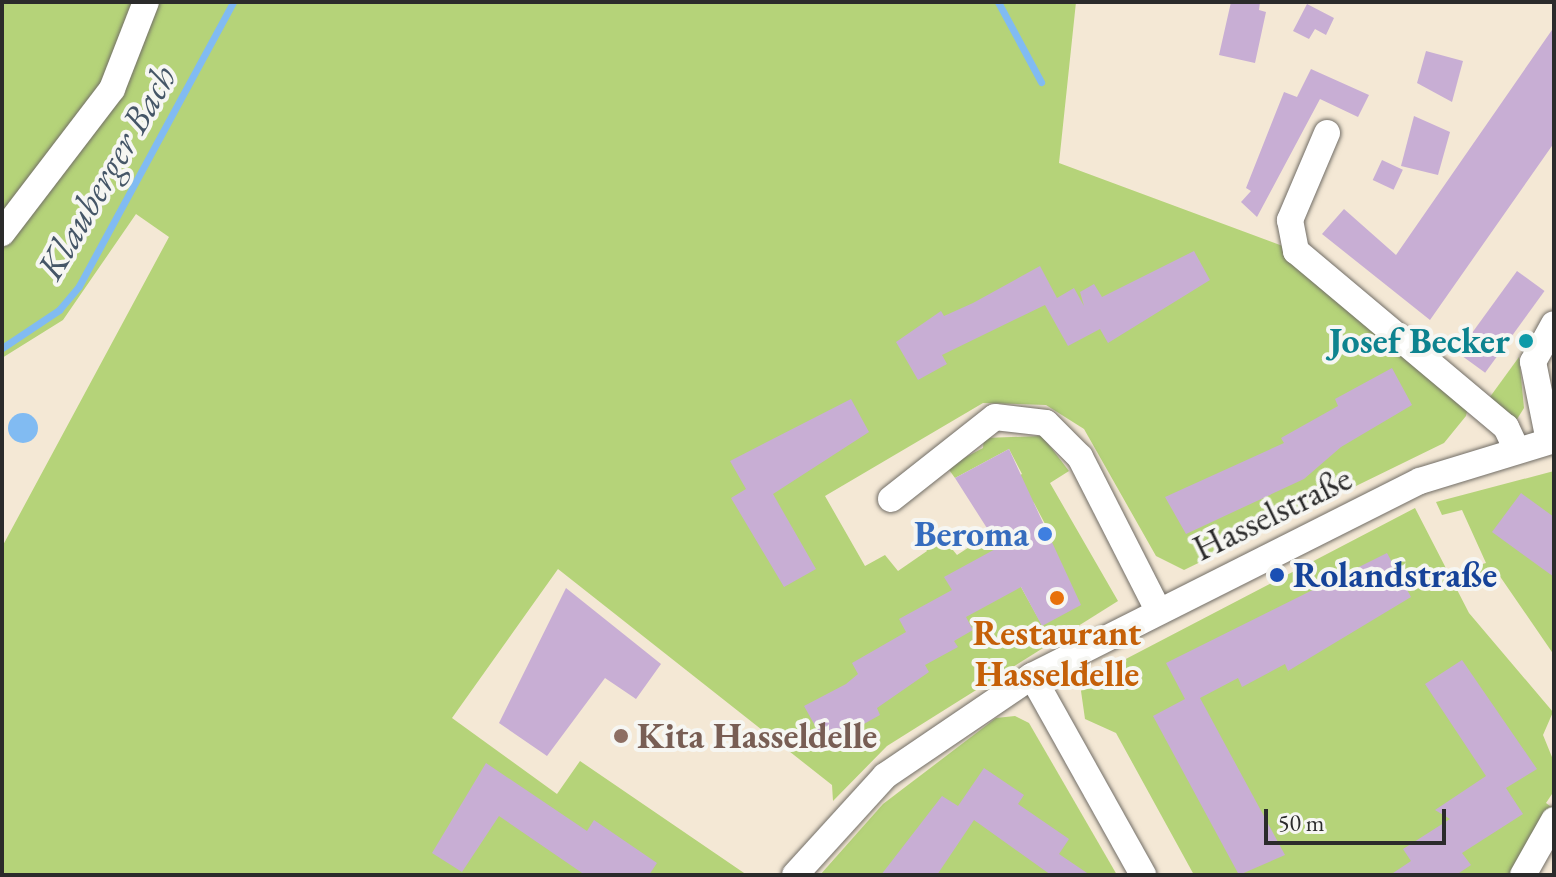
<!DOCTYPE html>
<html>
<head>
<meta charset="utf-8">
<style>
	body { margin:0 }
	#map { position:relative; width:1556px; height:877px; overflow:hidden; background:#f4e8d5; font-family:"EB Garamond",serif }
	div>[style] { position:absolute }
	.green>* { inset:0; background:#b5d379 }
	.water>* { inset:0; background:#81bbf2 }
	.round { border-radius:50% }
	.stream>* { height:7px; margin:-3.5px; padding:0 3.5px; transform-origin:3.5px; border-radius:3.5px; background:#81bbf2 }
	.building>* { inset:0; background:#c8aed4; transform-origin:0 0 }
	.roads { filter:drop-shadow(0 0 2px #716d66) drop-shadow(0 0 2px #716d66) }
	.minor>* { height:26px; margin:-13px; padding:0 13px; transform-origin:13px; border-radius:13px; background:#fff }
	.dots>* { width:22px; height:22px; translate:-50% -50%; box-sizing:border-box; border:4px solid #f6f6f2; border-radius:50% }
	span { translate:-50% -50%; white-space:nowrap; text-align:center; line-height:1.15; -webkit-text-stroke:8px #f6f6f2; paint-order:stroke }
	.culture-label { font-size:36px; color:#0d838f; font-weight:700 }
	.right { translate:-100% -50%; text-align:right }
	.street-label { font-size:36px; color:#2b2b2b }
	.shop-label { font-size:36px; color:#366cbe; font-weight:700 }
	.transit-label { font-size:36px; color:#164399; font-weight:700 }
	.left { translate:0 -50%; text-align:left }
	.food-label { font-size:36px; color:#c56008; font-weight:700 }
	.education-label { font-size:36px; color:#785e54; font-weight:700 }
	.water-label { font-size:38px; color:#455667; font-style:italic }
	.frame { position:absolute; inset:0; border:4px solid #2b2b2b; pointer-events:none }
	.scale { position:absolute; left:1264px; top:809px; width:182px; height:36px; box-sizing:border-box; border:4px solid #2b2b2b; border-top:0; padding-left:10px; font-size:24px; line-height:28px; white-space:nowrap; color:#2b2b2b; -webkit-text-stroke:6px #f6f6f2; paint-order:stroke }
</style>
</head>
<body>
<div id="map">
	<div class="green">
		<i style="clip-path:polygon(2px 2px,1076px 2px,1059px 163px,1296px 251px,1470px 397px,1466px 416px,1444px 443px,1184px 570px,1156px 556px,1084px 429px,1046px 405px,983px 403px,825px 496px,865px 566px,885px 555px,898px 571px,927px 551px,916px 533px,930px 522px,957px 555px,991px 533px,1042px 625px,1047px 543px,1053px 539px,1034px 503px,1008px 482px,1022px 474px,1009px 449px,955px 478px,947px 467px,983px 448px,984px 438px,1042px 436px,1069px 471px,1050px 483px,1118px 601px,887px 746px,833px 801px,832px 785px,558px 569px,452px 718px,557px 794px,580px 761px,747px 875px,2px 875px,2px 547px,169px 237px,136px 214px,63px 320px,2px 358px)"></i>
		<i style="clip-path:polygon(1519px 357px,1524px 408px,1514px 424px,1487px 401px)"></i>
		<i style="clip-path:polygon(1554px 471px,1554px 655px,1499px 575px,1471px 582px,1464px 569px,1486px 563px,1462px 510px,1442px 515px,1436px 502px)"></i>
		<i style="clip-path:polygon(1415px 508px,1469px 613px,1553px 712px,1543px 735px,1554px 762px,1554px 791px,1546px 803px,1554px 809px,1511px 875px,1194px 875px,1116px 733px,1085px 719px,1081px 691px,1097px 674px)"></i>
		<i style="clip-path:polygon(1015px 716px,1029px 723px,1117px 875px,820px 875px,883px 804px,996px 718px)"></i>
	</div>
	<div class="water">
		<i class="round" style="left:8px;top:413px;width:30px;height:30px"></i>
	</div>
	<div class="stream">
		<i style="left:998px;top:2px;width:91px;rotate:61.7deg"></i>
		<i style="left:2px;top:348px;width:69px;rotate:-33.7deg"></i>
		<i style="left:59px;top:310px;width:31px;rotate:-50deg"></i>
		<i style="left:79px;top:286px;width:323px;rotate:-61.5deg"></i>
	</div>
	<div class="building">
		<i style="clip-path:polygon(1231px 2px,1260px 2px,1259px 10px,1266px 12px,1255px 63px,1219px 55px)"></i>
		<i style="clip-path:polygon(1307px 4px,1334px 18px,1326px 35px,1315px 29px,1309px 39px,1293px 31px)"></i>
		<i style="clip-path:polygon(1554px 27px,1554px 143px,1430px 320px,1322px 234px,1344px 209px,1396px 255px)"></i>
		<i style="clip-path:polygon(1426px 51px,1463px 61px,1452px 102px,1417px 83px)"></i>
		<i style="clip-path:polygon(1311px 69px,1369px 95px,1358px 117px,1320px 99px,1257px 217px,1241px 202px,1251px 191px,1246px 188px,1284px 92px,1297px 97px)"></i>
		<i style="clip-path:polygon(1414px 116px,1450px 132px,1438px 175px,1401px 166px)"></i>
		<i style="left:1382px;top:160px;width:23px;height:22px;rotate:25deg"></i>
		<i style="clip-path:polygon(1194px 251px,1210px 280px,1108px 343px,1100px 329px,1068px 346px,1045px 305px,942px 355px,947px 364px,918px 380px,896px 342px,941px 311px,944px 316px,973px 303px,1040px 266px,1057px 298px,1074px 288px,1084px 306px,1080px 292px,1094px 284px,1102px 297px)"></i>
		<i style="left:1517px;top:271px;width:34px;height:101px;rotate:36deg"></i>
		<i style="clip-path:polygon(1392px 368px,1412px 405px,1341px 447px,1304px 479px,1186px 534px,1165px 497px,1284px 443px,1281px 438px,1338px 406px,1335px 399px)"></i>
		<i style="clip-path:polygon(851px 399px,869px 432px,773px 494px,816px 569px,784px 587px,731px 498px,746px 489px,730px 461px)"></i>
		<i style="clip-path:polygon(1009px 449px,1081px 605px,1042px 626px,1021px 587px,966px 617px,973px 630px,954px 641px,958px 647px,925px 665px,929px 672px,877px 708px,880px 715px,826px 745px,804px 706px,846px 684px,858px 674px,852px 663px,906px 632px,899px 619px,952px 590px,944px 577px,999px 547px,955px 478px)"></i>
		<i style="clip-path:polygon(1521px 493px,1554px 517px,1554px 577px,1492px 532px)"></i>
		<i style="clip-path:polygon(1387px 553px,1411px 597px,1288px 671px,1285px 664px,1242px 687px,1238px 678px,1200px 698px,1285px 855px,1239px 875px,1153px 716px,1185px 699px,1166px 663px)"></i>
		<i style="clip-path:polygon(566px 588px,661px 664px,636px 699px,605px 678px,547px 756px,499px 723px)"></i>
		<i style="clip-path:polygon(1462px 660px,1537px 769px,1506px 788px,1523px 814px,1462px 853px,1471px 865px,1456px 875px,1390px 875px,1411px 861px,1403px 849px,1450px 819px,1435px 810px,1486px 776px,1425px 684px)"></i>
		<i style="clip-path:polygon(486px 763px,587px 831px,594px 820px,657px 863px,649px 875px,585px 875px,499px 816px,462px 872px,432px 853px)"></i>
		<i style="clip-path:polygon(984px 768px,1024px 795px,1018px 804px,1069px 839px,1059px 854px,1090px 875px,1051px 875px,974px 820px,937px 875px,881px 875px,942px 796px,958px 806px)"></i>
	</div>
	<div class="roads">
		<div class="minor">
			<i style="left:1327px;top:133px;width:95px;rotate:113deg"></i>
			<i style="left:1290px;top:220px;width:32px;rotate:79deg"></i>
			<i style="left:1296px;top:251px;width:274px;rotate:40deg"></i>
			<i style="left:1506px;top:427px;width:23px;rotate:65deg"></i>
			<i style="left:2px;top:233px;width:181px;rotate:-52.6deg"></i>
			<i style="left:112px;top:89px;width:93px;rotate:-68.7deg"></i>
			<i style="left:1549px;top:441px;width:81px;rotate:-101.4deg"></i>
			<i style="left:1533px;top:362px;width:43px;rotate:-61.1deg"></i>
			<i style="left:891px;top:499px;width:132px;rotate:-38.3deg"></i>
			<i style="left:995px;top:417px;width:51px;rotate:6.7deg"></i>
			<i style="left:1046px;top:423px;width:48px;rotate:45deg"></i>
			<i style="left:1080px;top:457px;width:172px;rotate:63deg"></i>
			<i style="left:1032px;top:676px;width:228px;rotate:60.8deg"></i>
			<i style="left:795px;top:875px;width:134px;rotate:-47.7deg"></i>
			<i style="left:885px;top:776px;width:178px;rotate:-34.2deg"></i>
			<i style="left:1032px;top:676px;width:434px;rotate:-26.7deg"></i>
			<i style="left:1420px;top:481px;width:140px;rotate:-17deg"></i>
			<i style="left:1523px;top:875px;width:63px;rotate:-60.6deg"></i>
		</div>
	</div>
	<div class="dots">
		<i style="left:1526px;top:341px;background:#0f9aa8"></i>
		<i style="left:1045px;top:534px;background:#3f7fe0"></i>
		<i style="left:1277px;top:575px;background:#1a4fb4"></i>
		<i style="left:1057px;top:598px;background:#e8710a"></i>
		<i style="left:621px;top:736px;background:#8d6e63"></i>
	</div>
	<div class="culture-label">
		<span class="right" style="left:1510px;top:341px">Josef Becker</span>
	</div>
	<div class="street-label">
		<span style="left:1272px;top:513px;rotate:-26deg">Hasselstraße</span>
	</div>
	<div class="shop-label">
		<span class="right" style="left:1029px;top:534px">Beroma</span>
	</div>
	<div class="transit-label">
		<span class="left" style="left:1293px;top:575px">Rolandstraße</span>
	</div>
	<div class="food-label">
		<span style="left:1057px;top:653px">Restaurant<br>Hasseldelle</span>
	</div>
	<div class="education-label">
		<span class="left" style="left:637px;top:736px">Kita Hasseldelle</span>
	</div>
	<div class="water-label">
		<span style="left:106px;top:172px;rotate:-60deg">Klauberger Bach</span>
	</div>
	<div class="frame"></div>
	<div class="scale">50 m</div>
</div>
</body>
</html>
